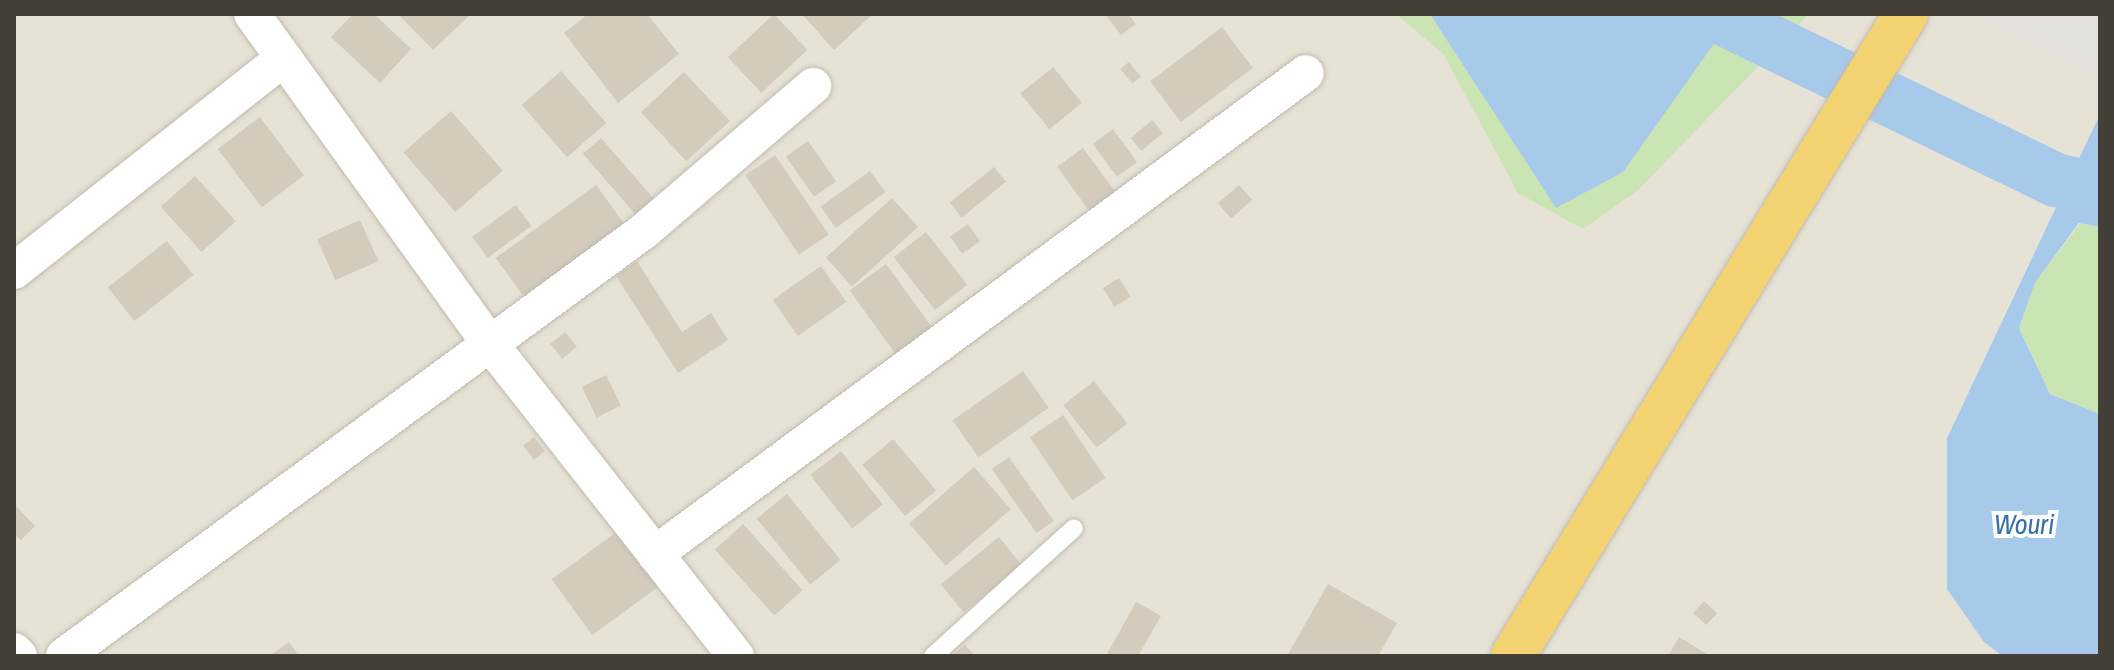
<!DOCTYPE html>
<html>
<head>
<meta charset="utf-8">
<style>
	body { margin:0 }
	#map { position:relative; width:2114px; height:670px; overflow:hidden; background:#f2f0e7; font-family:"Archivo Narrow",sans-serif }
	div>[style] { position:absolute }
	.residential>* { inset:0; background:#e6e2d6 }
	.industrial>* { inset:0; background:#e5e1dc }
	.green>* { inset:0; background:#cae4b3 }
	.water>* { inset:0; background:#a7caeb }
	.river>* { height:54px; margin:-27px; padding:0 27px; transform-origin:27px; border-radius:27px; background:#a7caeb }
	.building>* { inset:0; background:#d3ccbd; transform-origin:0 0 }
	.roads { filter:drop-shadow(0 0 2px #c0bbad) drop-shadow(0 0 2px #c0bbad) }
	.lane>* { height:18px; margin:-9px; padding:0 9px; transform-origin:9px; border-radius:9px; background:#fff }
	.street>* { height:36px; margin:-18px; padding:0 18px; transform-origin:18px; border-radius:18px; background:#fff }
	.highway>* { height:44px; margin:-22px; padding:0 22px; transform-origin:22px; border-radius:22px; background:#f3d371 }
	span { translate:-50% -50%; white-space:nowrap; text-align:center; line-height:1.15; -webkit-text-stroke:8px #fff; paint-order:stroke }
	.water-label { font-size:28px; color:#3770a9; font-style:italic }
	.frame { position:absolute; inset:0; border:16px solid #454037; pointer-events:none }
</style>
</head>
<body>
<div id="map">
	<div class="residential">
		<i style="clip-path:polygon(14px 14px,1396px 14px,1444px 55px,1468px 91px,1624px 201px,1809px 14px,1968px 14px,2100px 80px,2100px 114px,1947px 438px,1984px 642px,2002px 656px,14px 656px)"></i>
	</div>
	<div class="industrial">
		<i style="clip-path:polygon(1968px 14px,2100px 14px,2100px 80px)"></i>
	</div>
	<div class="green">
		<i style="clip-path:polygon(1396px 14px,1809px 14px,1638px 190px,1583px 229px,1518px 193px,1444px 55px)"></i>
		<i style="clip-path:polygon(2080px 223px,2100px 227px,2100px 414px,2050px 394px,2019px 328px,2035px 283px)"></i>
	</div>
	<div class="water">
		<i style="clip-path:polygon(1430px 14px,1735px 14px,1623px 172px,1556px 208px)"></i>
		<i style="clip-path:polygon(2100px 114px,2100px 227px,2079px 223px,2035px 283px,2019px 328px,2050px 394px,2100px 414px,2100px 656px,2002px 656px,1984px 642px,1947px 589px,1947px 438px)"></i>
	</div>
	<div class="river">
		<i style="left:1722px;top:18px;width:370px;rotate:25.9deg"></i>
		<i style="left:2055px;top:180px;width:46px;rotate:12.5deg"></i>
	</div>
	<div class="building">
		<i style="clip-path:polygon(353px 14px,374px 14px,411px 49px,380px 83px,331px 37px)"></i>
		<i style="clip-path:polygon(398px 14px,471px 14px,433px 50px)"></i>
		<i style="clip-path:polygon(588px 14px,647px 14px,679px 54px,618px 103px,564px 33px)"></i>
		<i style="left:774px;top:14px;width:49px;height:63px;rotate:47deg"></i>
		<i style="clip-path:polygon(802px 14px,873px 14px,834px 50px)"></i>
		<i style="clip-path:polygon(1105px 14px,1128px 14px,1136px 24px,1121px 35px)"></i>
		<i style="left:1222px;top:27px;width:51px;height:90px;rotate:53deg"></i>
		<i style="left:1129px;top:62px;width:19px;height:11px;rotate:51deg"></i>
		<i style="left:1053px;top:67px;width:46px;height:42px;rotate:51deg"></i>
		<i style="left:561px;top:71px;width:69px;height:52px;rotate:49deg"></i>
		<i style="left:684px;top:72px;width:67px;height:59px;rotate:47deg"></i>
		<i style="left:451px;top:111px;width:79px;height:63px;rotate:49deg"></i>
		<i style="left:260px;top:117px;width:73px;height:53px;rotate:53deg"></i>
		<i style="left:1152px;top:120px;width:17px;height:28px;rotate:50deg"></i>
		<i style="left:1113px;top:129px;width:41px;height:25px;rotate:54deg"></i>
		<i style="left:601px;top:138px;width:89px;height:24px;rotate:49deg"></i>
		<i style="left:808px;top:141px;width:49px;height:27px;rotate:55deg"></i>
		<i style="left:1083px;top:148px;width:56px;height:32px;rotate:54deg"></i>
		<i style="left:775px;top:155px;width:96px;height:36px;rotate:56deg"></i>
		<i style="left:994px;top:167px;width:19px;height:57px;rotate:51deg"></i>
		<i style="left:870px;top:171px;width:26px;height:61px;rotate:54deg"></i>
		<i style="left:195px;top:176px;width:61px;height:46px;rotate:48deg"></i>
		<i style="left:596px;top:185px;width:57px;height:124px;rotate:54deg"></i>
		<i style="left:1239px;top:185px;width:20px;height:28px;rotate:49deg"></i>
		<i style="left:892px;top:198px;width:39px;height:89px;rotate:48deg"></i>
		<i style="left:516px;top:205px;width:26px;height:54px;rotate:54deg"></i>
		<i style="left:360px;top:220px;width:45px;height:47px;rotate:66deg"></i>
		<i style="left:968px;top:224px;width:21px;height:22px;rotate:55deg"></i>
		<i style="left:926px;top:232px;width:67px;height:41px;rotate:52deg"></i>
		<i style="left:167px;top:241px;width:43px;height:75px;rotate:52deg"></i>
		<i style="clip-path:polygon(637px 261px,682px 332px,711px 313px,728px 340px,678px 373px,616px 276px)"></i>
		<i style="left:886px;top:264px;width:80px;height:45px;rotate:54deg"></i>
		<i style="left:821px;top:266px;width:44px;height:59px;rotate:55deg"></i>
		<i style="left:1119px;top:278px;width:22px;height:19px;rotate:58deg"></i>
		<i style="left:565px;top:332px;width:19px;height:19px;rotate:51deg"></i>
		<i style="left:1023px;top:371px;width:45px;height:86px;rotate:55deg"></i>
		<i style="left:606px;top:375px;width:34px;height:27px;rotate:64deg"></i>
		<i style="left:1094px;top:381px;width:54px;height:39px;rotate:52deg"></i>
		<i style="left:1063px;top:415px;width:76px;height:40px;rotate:56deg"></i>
		<i style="left:534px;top:437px;width:18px;height:14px;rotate:52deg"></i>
		<i style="left:893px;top:439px;width:67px;height:40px;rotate:50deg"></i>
		<i style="left:841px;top:451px;width:68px;height:39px;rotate:52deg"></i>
		<i style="left:1009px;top:457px;width:78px;height:21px;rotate:55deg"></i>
		<i style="left:974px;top:467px;width:56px;height:86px;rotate:49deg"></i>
		<i style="left:787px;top:494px;width:85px;height:39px;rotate:51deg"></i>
		<i style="clip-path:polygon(14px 504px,35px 526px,21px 540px,14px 534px)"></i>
		<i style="left:743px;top:524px;width:89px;height:38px;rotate:48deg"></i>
		<i style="left:622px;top:528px;width:69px;height:87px;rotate:54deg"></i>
		<i style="left:999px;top:537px;width:36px;height:75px;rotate:51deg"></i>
		<i style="clip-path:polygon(1328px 584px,1397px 623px,1378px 656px,1287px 656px)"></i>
		<i style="left:1704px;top:601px;width:18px;height:16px;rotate:43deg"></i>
		<i style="clip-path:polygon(1136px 602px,1161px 616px,1138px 656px,1106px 656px)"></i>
		<i style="clip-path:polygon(1679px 637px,1710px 656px,1668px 656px)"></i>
		<i style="clip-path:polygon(289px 642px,299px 656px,270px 656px)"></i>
		<i style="clip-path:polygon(965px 645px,975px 656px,952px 656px)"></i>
	</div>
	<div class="roads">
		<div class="lane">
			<i style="left:933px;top:656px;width:190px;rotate:-42.2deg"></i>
		</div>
		<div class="street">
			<i style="left:252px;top:14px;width:408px;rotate:54.2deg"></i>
			<i style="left:491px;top:345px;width:396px;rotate:51.8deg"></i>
			<i style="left:14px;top:271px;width:342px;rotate:-38.3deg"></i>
			<i style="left:655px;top:554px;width:809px;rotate:-36.46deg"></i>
			<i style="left:14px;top:651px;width:7px;rotate:45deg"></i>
			<i style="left:64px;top:656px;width:719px;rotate:-36.23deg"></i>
			<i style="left:644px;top:231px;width:223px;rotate:-40.6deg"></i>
		</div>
		<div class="highway">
			<i style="left:1513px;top:656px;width:753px;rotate:-58.53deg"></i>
		</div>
	</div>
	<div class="water-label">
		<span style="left:2024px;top:524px">Wouri</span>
	</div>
	<div class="frame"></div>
</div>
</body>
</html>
